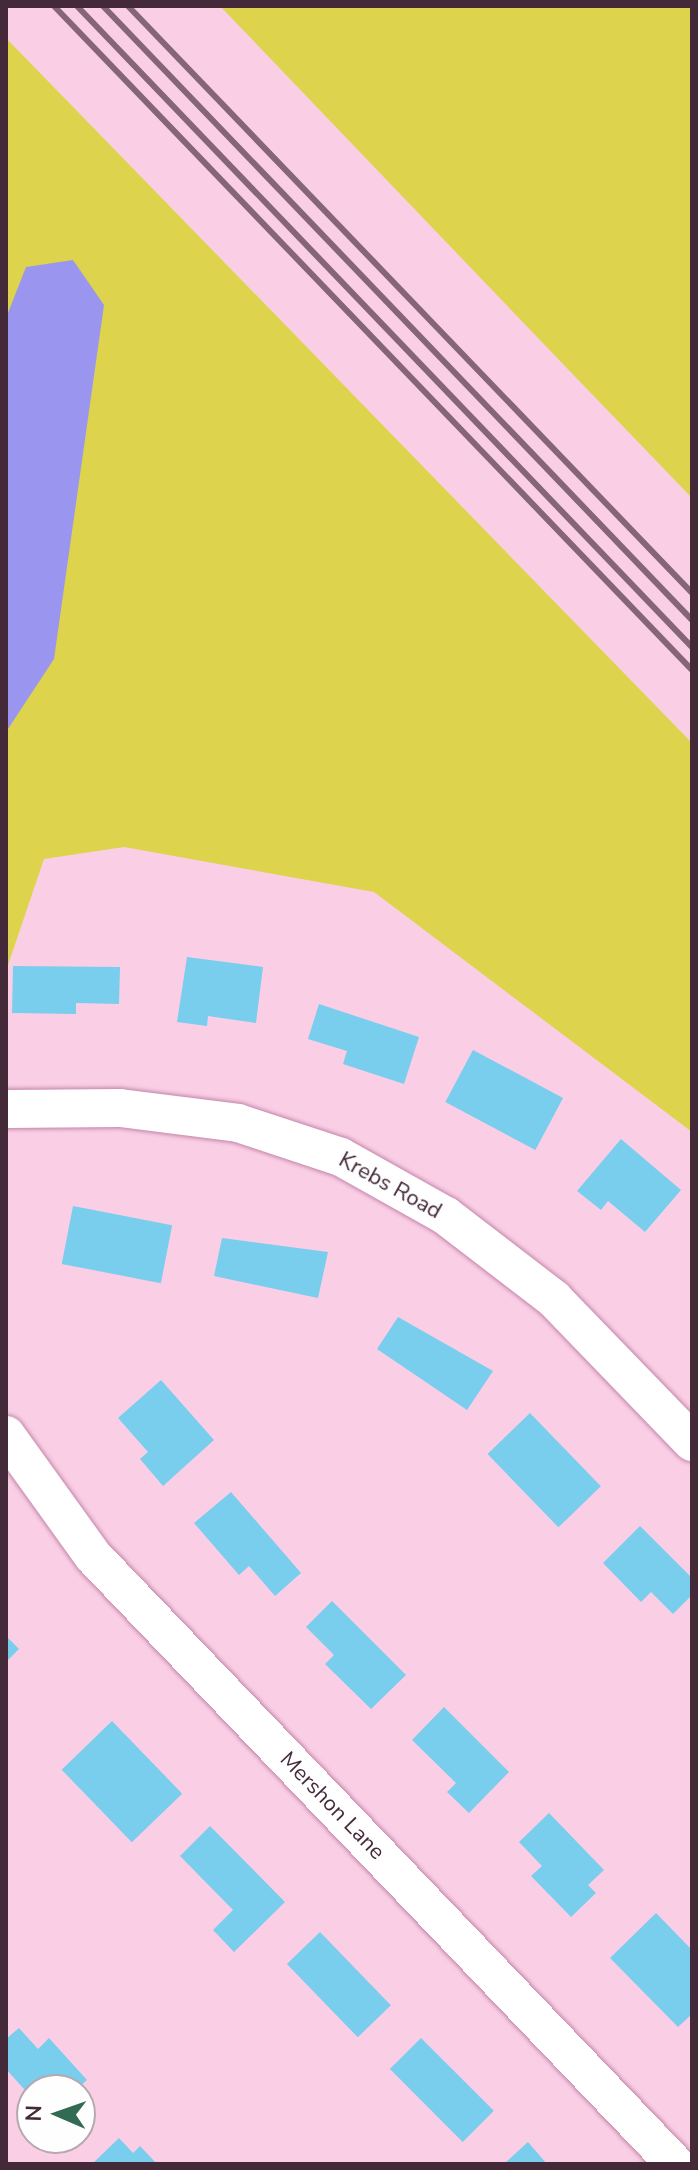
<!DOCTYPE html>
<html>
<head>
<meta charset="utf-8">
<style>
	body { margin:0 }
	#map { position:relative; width:698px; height:2170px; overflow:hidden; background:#facfe6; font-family:"Nunito Sans",sans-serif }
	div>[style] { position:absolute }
	.green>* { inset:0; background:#ded34c }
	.water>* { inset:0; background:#9a96ef }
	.building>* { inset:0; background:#79cded; transform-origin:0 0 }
	.roads { filter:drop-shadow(0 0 2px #c584a9) drop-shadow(0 0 2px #c584a9) }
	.street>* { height:38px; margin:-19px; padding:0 19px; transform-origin:19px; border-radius:19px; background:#fff }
	.rail>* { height:6px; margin:-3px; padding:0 3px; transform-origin:3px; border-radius:3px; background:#866578 }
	span { translate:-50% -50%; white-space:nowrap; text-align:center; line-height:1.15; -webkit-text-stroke:8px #fefefe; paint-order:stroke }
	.street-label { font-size:22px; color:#442939 }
	.frame { position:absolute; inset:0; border:8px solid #442939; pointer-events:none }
	.north { position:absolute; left:16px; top:2074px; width:80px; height:80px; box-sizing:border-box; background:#fefefe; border:2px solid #b4a9af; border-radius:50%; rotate:272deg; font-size:22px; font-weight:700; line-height:32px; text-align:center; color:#442939 }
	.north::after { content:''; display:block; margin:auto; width:28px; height:36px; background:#316b53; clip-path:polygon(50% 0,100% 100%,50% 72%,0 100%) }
</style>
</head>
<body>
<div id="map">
	<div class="green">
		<i style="clip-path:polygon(220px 6px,692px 6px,692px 498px,561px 362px)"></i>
		<i style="clip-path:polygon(6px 38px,692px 743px,692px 1132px,374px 892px,124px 847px,44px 859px,6px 971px)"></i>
	</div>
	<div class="water">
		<i style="clip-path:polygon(73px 260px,104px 305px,54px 659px,6px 732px,6px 318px,26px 267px)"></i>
	</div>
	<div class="building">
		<i style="clip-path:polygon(187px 957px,263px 967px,256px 1023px,208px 1016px,207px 1026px,177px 1022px)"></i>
		<i style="clip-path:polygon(13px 966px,120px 967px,119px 1004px,76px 1003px,76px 1014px,12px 1013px)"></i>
		<i style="clip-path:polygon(319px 1004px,419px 1037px,404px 1084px,343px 1064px,347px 1051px,308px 1039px)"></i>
		<i style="left:473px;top:1050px;width:102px;height:59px;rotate:28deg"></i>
		<i style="clip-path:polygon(621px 1139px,681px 1190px,645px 1232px,608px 1201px,601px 1210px,577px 1191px)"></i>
		<i style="left:73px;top:1206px;width:101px;height:59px;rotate:11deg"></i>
		<i style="clip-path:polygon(222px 1238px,328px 1252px,318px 1298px,214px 1276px)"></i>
		<i style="clip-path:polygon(398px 1317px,493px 1371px,467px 1410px,377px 1349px)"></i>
		<i style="clip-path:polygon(161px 1380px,214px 1440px,163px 1486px,140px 1459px,148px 1452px,118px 1418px)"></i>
		<i style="left:530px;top:1413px;width:102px;height:59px;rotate:46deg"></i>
		<i style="clip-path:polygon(231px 1492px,301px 1573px,275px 1596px,249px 1566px,239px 1575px,194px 1523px)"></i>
		<i style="clip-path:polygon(640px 1526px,692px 1578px,692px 1595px,673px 1614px,651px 1592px,641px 1602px,603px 1563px)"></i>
		<i style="clip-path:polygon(332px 1601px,406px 1675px,371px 1709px,325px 1664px,334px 1655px,306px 1627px)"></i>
		<i style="clip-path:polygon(6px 1636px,19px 1649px,6px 1662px)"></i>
		<i style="clip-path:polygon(444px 1707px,509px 1772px,469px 1813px,447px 1792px,456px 1783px,412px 1740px)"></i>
		<i style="left:112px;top:1721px;width:101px;height:70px;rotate:46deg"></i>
		<i style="clip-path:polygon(549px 1813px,604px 1870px,588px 1885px,596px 1893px,571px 1917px,531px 1876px,542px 1866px,519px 1842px)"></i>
		<i style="clip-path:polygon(210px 1826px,285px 1902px,234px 1952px,213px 1930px,233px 1910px,180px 1856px)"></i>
		<i style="clip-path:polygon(656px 1913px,692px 1950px,692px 2014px,678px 2027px,610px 1958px)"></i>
		<i style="left:320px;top:1932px;width:102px;height:46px;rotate:46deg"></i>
		<i style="clip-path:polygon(19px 2028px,38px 2049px,49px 2038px,87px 2080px,76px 2090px,32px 2090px,32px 2098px,6px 2069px,6px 2039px)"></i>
		<i style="left:421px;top:2038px;width:103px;height:44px;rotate:45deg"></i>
		<i style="clip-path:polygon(119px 2138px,133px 2153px,140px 2146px,157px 2164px,92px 2164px)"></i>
		<i style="clip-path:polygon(528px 2142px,547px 2164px,504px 2164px)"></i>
	</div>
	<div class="roads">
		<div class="street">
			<i style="left:6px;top:1109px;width:114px;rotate:-0.5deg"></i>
			<i style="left:120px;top:1108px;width:119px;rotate:7.2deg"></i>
			<i style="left:238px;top:1123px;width:108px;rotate:18.3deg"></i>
			<i style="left:341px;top:1157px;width:120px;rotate:29.3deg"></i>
			<i style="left:446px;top:1216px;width:136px;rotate:37.5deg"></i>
			<i style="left:554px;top:1299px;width:199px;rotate:46deg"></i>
			<i style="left:6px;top:1435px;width:149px;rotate:54.3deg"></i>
			<i style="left:93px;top:1556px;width:842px;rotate:46.25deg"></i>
		</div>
	</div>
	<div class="rail">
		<i style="left:54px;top:6px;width:921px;rotate:46.14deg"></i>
		<i style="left:77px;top:6px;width:888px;rotate:46.19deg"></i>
		<i style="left:103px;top:6px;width:851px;rotate:46.19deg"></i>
		<i style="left:128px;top:6px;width:814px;rotate:46.14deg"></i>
	</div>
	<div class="street-label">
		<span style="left:390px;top:1186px;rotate:29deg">Krebs Road</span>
		<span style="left:332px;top:1806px;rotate:46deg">Mershon Lane</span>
	</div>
	<div class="frame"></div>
	<div class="north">N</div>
</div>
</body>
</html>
